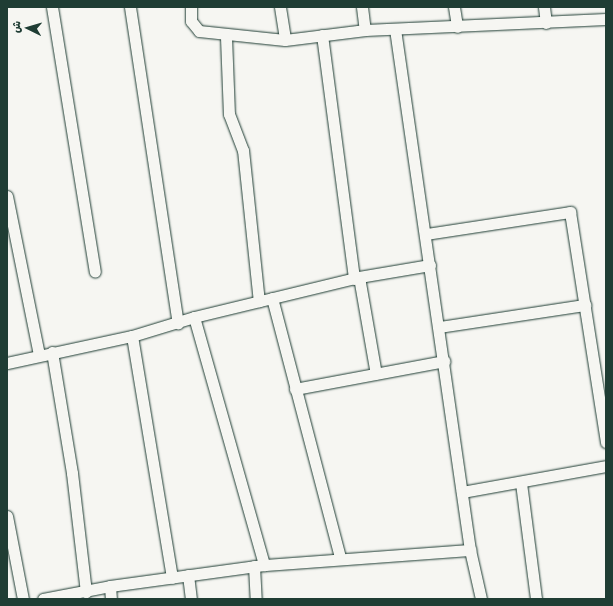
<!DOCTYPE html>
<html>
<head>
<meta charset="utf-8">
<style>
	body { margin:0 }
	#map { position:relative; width:613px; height:606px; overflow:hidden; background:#f6f6f2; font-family:"Patrick Hand","Playpen Sans Arabic",sans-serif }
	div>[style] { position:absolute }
	.roads { filter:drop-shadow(0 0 1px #1f3d34) drop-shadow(0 0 1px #1f3d34) }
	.street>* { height:11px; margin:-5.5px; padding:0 5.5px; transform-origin:5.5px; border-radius:5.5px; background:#f6f6f2 }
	span { translate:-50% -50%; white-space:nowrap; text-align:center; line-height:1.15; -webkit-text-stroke:3.5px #f6f6f2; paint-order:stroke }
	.frame { position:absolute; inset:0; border:8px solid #1f3d34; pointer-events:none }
	.north { position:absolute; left:8px; top:8px; width:40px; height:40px; -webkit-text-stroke:3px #f6f6f2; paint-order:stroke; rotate:275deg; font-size:11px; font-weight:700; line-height:16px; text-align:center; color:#1f3d34 }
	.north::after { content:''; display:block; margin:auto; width:14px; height:18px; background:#1f3d34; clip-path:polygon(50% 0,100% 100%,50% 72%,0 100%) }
</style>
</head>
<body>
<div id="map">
	<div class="roads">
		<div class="street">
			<i style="left:52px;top:7px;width:268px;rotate:80.8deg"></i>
			<i style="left:130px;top:7px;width:320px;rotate:81.4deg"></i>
			<i style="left:191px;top:7px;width:14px;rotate:90deg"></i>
			<i style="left:191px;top:21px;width:13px;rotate:51deg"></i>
			<i style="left:199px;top:31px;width:86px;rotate:6deg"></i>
			<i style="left:285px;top:40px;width:81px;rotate:-7.1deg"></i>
			<i style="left:365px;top:30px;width:241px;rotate:-2.6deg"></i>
			<i style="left:280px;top:7px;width:33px;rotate:81deg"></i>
			<i style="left:362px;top:7px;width:23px;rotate:83deg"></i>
			<i style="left:454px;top:7px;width:20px;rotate:81deg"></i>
			<i style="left:544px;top:7px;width:16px;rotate:83deg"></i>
			<i style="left:395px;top:29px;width:526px;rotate:81.81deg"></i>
			<i style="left:470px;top:550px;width:50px;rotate:77.3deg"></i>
			<i style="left:322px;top:35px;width:246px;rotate:82.5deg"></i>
			<i style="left:226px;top:37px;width:77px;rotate:87.8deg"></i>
			<i style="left:229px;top:114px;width:39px;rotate:69deg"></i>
			<i style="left:243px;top:150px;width:152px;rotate:84deg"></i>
			<i style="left:7px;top:196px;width:162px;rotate:78.6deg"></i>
			<i style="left:426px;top:234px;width:146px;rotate:-8.7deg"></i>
			<i style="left:570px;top:212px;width:233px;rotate:81.1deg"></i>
			<i style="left:359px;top:277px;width:98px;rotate:80.1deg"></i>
			<i style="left:272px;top:298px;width:268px;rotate:75.3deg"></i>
			<i style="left:194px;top:317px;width:258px;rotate:74.2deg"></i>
			<i style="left:439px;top:327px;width:148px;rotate:-8.6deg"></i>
			<i style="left:132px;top:336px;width:245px;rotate:80.6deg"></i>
			<i style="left:52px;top:352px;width:123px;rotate:80.6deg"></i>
			<i style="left:72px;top:473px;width:120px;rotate:83.3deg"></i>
			<i style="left:7px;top:363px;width:128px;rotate:-12.2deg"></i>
			<i style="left:132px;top:336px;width:65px;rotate:-17deg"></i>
			<i style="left:194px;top:317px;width:170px;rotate:-13.6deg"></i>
			<i style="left:359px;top:277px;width:72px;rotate:-9.6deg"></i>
			<i style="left:295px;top:389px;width:152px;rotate:-10.6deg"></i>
			<i style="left:521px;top:483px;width:117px;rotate:82.6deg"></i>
			<i style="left:462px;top:492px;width:146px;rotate:-10.2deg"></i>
			<i style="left:7px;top:516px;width:85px;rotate:79.1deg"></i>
			<i style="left:254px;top:566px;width:33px;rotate:87deg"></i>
			<i style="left:188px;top:575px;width:24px;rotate:83deg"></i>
			<i style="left:110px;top:586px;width:13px;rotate:86deg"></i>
			<i style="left:43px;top:599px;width:68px;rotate:-11deg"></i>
			<i style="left:110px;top:586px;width:155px;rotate:-7.8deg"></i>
			<i style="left:264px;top:565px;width:207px;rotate:-4.2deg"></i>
		</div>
	</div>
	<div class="frame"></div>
	<div class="north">ش</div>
</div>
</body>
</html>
